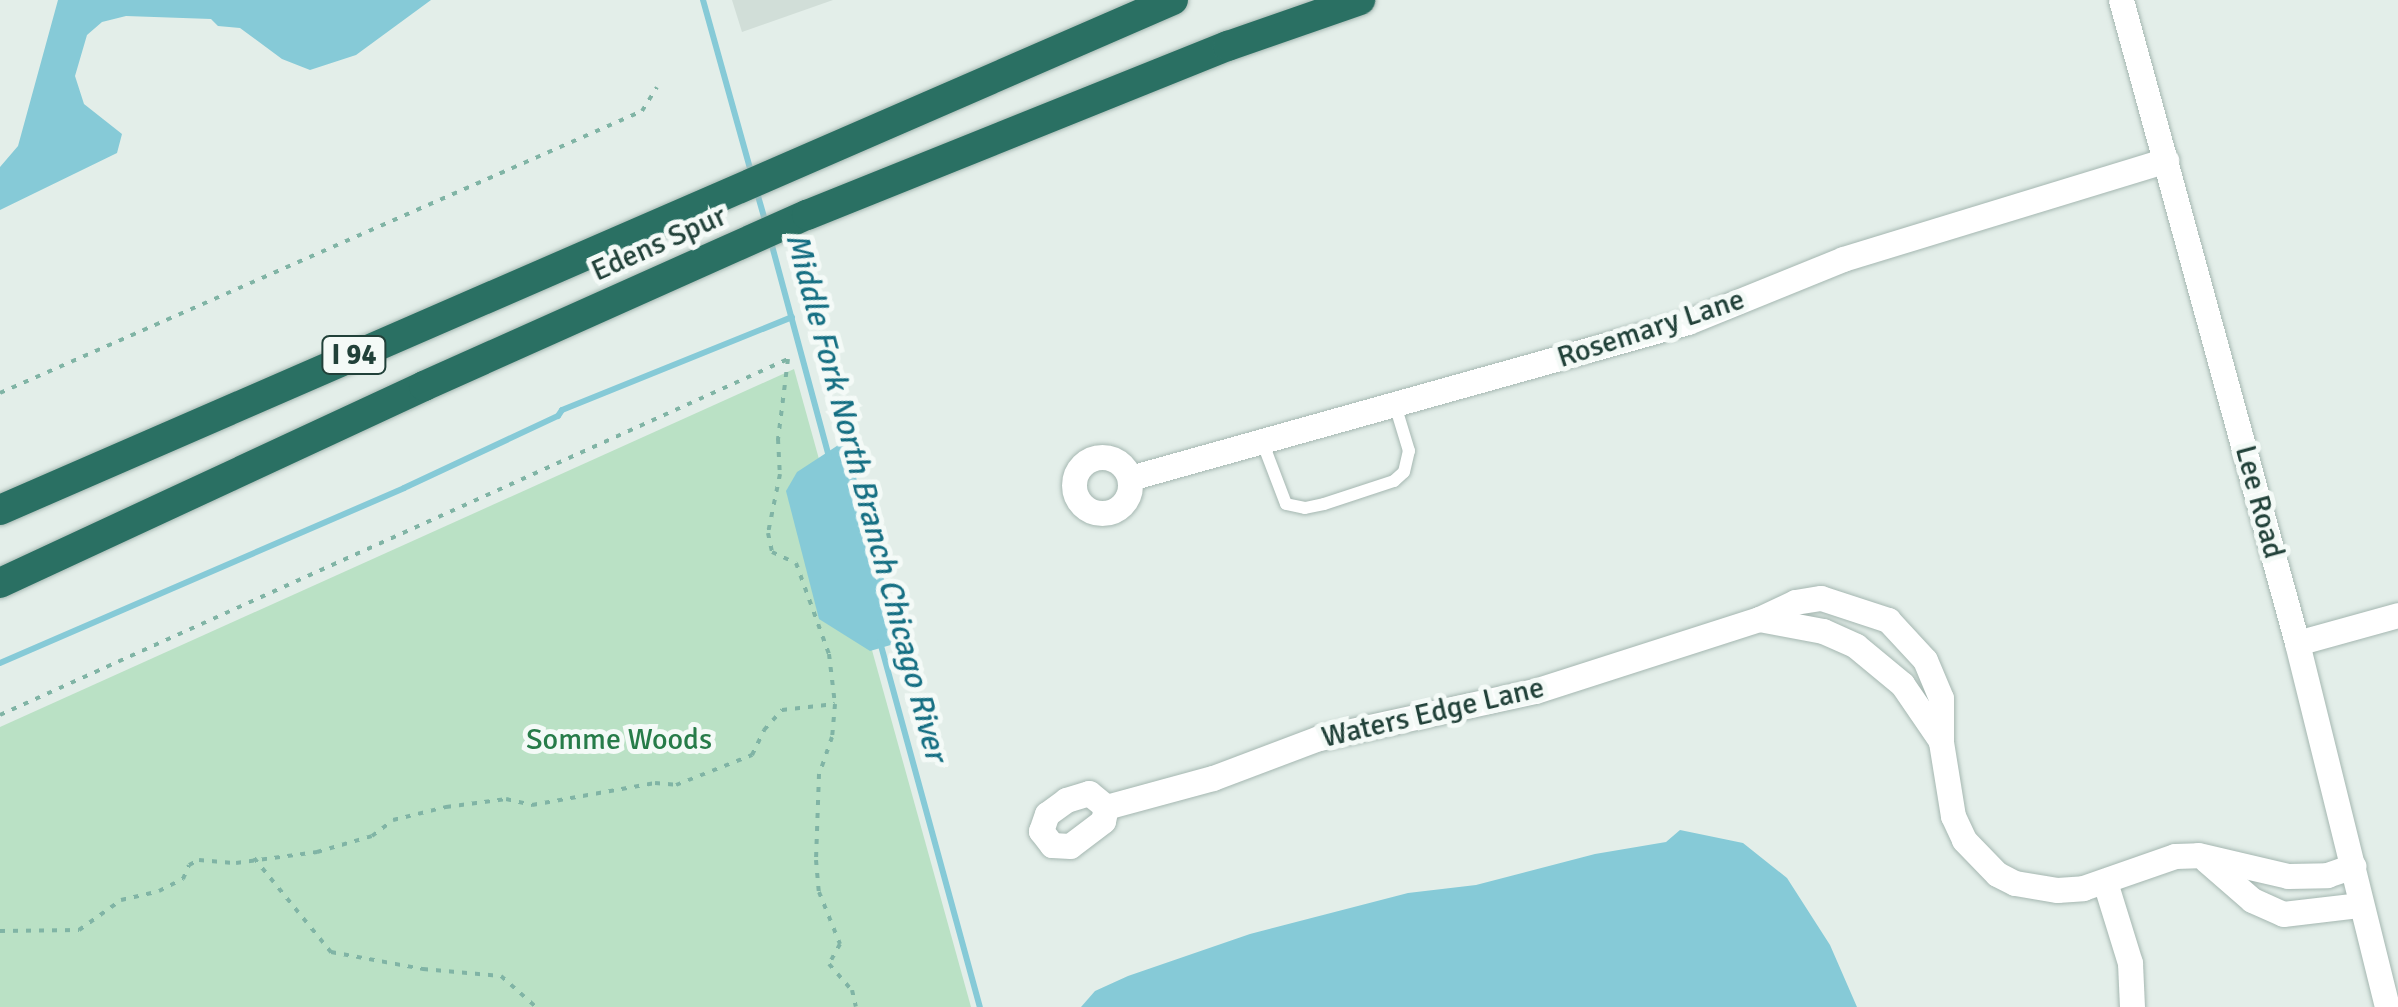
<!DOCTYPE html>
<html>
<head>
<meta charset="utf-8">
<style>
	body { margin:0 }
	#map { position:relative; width:2398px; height:1007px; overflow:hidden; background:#e3eee9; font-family:Signika,sans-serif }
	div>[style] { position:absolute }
	.built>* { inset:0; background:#d1ded8 }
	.green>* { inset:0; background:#bae1c5 }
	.water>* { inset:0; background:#86cad7 }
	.stream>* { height:6px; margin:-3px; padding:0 3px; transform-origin:3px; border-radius:3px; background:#86cad7 }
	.path>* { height:4px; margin-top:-2px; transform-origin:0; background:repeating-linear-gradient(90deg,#80b4a5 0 5px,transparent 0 13px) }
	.roads { filter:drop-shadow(0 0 2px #a5b7b1) drop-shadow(0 0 2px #a5b7b1) }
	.service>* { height:12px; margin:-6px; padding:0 6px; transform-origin:6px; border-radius:6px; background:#fff }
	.minor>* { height:25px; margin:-12.5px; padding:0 12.5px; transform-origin:12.5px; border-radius:12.5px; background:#fff }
	.minor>.ring { margin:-12.5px; padding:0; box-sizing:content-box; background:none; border:25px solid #fff; border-radius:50% }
	.motorway>* { height:30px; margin:-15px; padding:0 15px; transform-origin:15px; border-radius:15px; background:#2a7063 }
	span { translate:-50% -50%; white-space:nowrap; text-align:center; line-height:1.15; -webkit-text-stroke:10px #f4faf7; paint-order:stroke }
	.shield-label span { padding:2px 8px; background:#f4faf7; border:2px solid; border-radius:8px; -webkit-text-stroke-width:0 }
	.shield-label { font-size:28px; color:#214139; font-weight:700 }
	.street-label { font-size:30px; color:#214139 }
	.park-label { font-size:30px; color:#277c49 }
	.water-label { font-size:32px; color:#156f83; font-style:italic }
</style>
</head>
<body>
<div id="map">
	<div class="built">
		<i style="clip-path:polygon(732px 0,833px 0,742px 32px)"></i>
	</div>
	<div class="green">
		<i style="clip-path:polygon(794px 369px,971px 1007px,0 1007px,0 727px)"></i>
	</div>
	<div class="water">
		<i style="clip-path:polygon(58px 0,431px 0,356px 55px,310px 70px,282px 59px,240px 28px,218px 26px,211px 19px,126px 16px,102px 22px,87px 35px,75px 76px,84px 104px,122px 134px,117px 153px,0 210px,0 167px,18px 146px)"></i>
		<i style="clip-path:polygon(846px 440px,901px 642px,870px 651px,819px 619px,786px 491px,797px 472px)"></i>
		<i style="clip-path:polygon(1680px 830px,1743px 843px,1787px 878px,1830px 945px,1857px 1007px,1081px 1007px,1095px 991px,1128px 976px,1250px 934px,1408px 893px,1476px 885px,1595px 854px,1666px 842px)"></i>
	</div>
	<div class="stream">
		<i style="left:703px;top:0;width:179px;rotate:74.4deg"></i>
		<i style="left:756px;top:189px;width:37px;rotate:74deg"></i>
		<i style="left:771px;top:242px;width:223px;rotate:74.9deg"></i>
		<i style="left:880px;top:642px;width:378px;rotate:74.7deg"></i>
		<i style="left:0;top:663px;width:440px;rotate:-23.4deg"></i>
		<i style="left:404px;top:488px;width:170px;rotate:-25.1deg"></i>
		<i style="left:558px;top:416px;width:7px;rotate:-56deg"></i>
		<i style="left:562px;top:410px;width:248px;rotate:-22deg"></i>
	</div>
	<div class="path">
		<i style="left:788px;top:359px;width:81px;rotate:97.1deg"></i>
		<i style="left:778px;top:439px;width:35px;rotate:87deg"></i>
		<i style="left:780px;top:474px;width:60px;rotate:101.5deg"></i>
		<i style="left:768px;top:533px;width:19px;rotate:78deg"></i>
		<i style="left:772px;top:552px;width:26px;rotate:25deg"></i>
		<i style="left:796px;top:563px;width:97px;rotate:70.1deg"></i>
		<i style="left:829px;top:654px;width:50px;rotate:83.2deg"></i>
		<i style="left:0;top:393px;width:701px;rotate:-23.71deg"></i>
		<i style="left:642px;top:111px;width:28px;rotate:-58deg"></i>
		<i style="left:0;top:715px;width:865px;rotate:-24.31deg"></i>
		<i style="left:254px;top:858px;width:122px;rotate:50.7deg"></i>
		<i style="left:331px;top:952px;width:94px;rotate:10.5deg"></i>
		<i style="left:423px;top:969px;width:78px;rotate:5.1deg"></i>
		<i style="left:501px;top:976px;width:47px;rotate:41.5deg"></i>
		<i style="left:0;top:931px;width:79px;rotate:-0.7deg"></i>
		<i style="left:79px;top:930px;width:52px;rotate:-35.5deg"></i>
		<i style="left:121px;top:900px;width:39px;rotate:-13deg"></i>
		<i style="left:159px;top:891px;width:27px;rotate:-27deg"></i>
		<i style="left:183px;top:879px;width:15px;rotate:-67deg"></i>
		<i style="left:189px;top:865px;width:11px;rotate:-27deg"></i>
		<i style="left:199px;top:860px;width:37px;rotate:5deg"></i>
		<i style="left:236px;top:863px;width:82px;rotate:-7.7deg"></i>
		<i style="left:317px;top:852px;width:57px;rotate:-16.2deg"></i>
		<i style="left:372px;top:836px;width:26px;rotate:-37deg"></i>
		<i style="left:393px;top:820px;width:55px;rotate:-13.8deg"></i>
		<i style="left:446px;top:807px;width:61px;rotate:-7.6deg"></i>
		<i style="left:506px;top:799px;width:27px;rotate:13deg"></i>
		<i style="left:532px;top:805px;width:125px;rotate:-10.1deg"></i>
		<i style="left:655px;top:783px;width:21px;rotate:5deg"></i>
		<i style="left:676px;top:785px;width:82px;rotate:-21.5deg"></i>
		<i style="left:752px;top:755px;width:28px;rotate:-64deg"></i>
		<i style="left:764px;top:730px;width:27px;rotate:-48deg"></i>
		<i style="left:782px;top:710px;width:53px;rotate:-6.5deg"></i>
		<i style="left:835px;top:704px;width:33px;rotate:95deg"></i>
		<i style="left:832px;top:737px;width:39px;rotate:109deg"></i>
		<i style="left:819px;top:774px;width:86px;rotate:92deg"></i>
		<i style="left:816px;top:860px;width:32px;rotate:85deg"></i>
		<i style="left:819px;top:892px;width:56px;rotate:68deg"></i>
		<i style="left:840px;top:944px;width:23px;rotate:119deg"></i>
		<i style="left:829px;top:964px;width:35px;rotate:49deg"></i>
		<i style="left:852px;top:990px;width:17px;rotate:77deg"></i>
	</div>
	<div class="roads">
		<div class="service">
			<i style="left:1262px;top:441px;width:67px;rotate:69.1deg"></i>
			<i style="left:1286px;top:504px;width:19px;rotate:12deg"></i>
			<i style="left:1305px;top:508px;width:19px;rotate:-12deg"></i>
			<i style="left:1324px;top:504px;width:74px;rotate:-18.2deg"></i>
			<i style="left:1394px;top:481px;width:13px;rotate:-42deg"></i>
			<i style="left:1404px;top:472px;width:22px;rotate:-77deg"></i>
			<i style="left:1409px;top:451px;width:48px;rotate:-106.9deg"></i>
		</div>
		<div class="minor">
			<i style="left:2121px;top:0;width:667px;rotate:74.69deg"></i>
			<i style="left:2297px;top:643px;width:375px;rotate:76.1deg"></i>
			<i class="ring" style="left:1074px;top:457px;width:31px;height:31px"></i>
			<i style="left:1130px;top:478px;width:579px;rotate:-15.62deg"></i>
			<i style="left:1688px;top:322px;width:167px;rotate:-22.1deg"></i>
			<i style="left:1843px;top:259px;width:338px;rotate:-17deg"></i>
			<i style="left:1759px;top:619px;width:65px;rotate:10.6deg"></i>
			<i style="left:1823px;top:631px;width:36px;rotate:24deg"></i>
			<i style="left:1856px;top:646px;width:60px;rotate:39.6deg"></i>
			<i style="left:1902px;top:684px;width:69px;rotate:55.6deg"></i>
			<i style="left:2297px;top:643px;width:105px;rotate:-15.5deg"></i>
			<i style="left:1106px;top:807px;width:14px;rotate:102deg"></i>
			<i style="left:1103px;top:821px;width:41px;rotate:142.9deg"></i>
			<i style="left:1070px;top:846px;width:18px;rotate:-177deg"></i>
			<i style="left:1052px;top:845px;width:18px;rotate:-128deg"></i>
			<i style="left:1041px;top:831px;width:18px;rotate:-71deg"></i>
			<i style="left:1047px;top:814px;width:24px;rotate:-36deg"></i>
			<i style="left:1066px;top:800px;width:24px;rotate:-17deg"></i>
			<i style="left:1089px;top:793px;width:22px;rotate:39deg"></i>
			<i style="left:1106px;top:807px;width:111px;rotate:-15.2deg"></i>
			<i style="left:1213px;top:778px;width:113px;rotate:-20.7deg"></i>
			<i style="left:1319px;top:738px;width:221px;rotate:-12.3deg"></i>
			<i style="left:1535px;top:691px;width:235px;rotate:-17.8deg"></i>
			<i style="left:1759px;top:619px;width:40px;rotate:-25deg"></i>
			<i style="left:1795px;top:602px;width:26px;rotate:-9deg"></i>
			<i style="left:1821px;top:598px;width:71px;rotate:18.2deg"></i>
			<i style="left:1888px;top:620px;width:54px;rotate:47.2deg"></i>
			<i style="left:1925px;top:660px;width:41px;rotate:67.2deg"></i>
			<i style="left:1941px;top:698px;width:44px;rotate:90deg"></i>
			<i style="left:1941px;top:742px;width:75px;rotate:80.8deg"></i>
			<i style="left:1953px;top:816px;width:26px;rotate:65deg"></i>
			<i style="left:1964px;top:840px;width:47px;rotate:45.9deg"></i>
			<i style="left:1997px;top:874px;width:20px;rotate:27deg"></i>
			<i style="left:2015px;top:883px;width:43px;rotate:9.5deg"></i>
			<i style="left:2057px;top:890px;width:26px;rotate:-4deg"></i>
			<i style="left:2083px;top:888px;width:97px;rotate:-19.2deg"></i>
			<i style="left:2175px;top:856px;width:23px;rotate:-2deg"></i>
			<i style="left:2198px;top:855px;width:92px;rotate:13.1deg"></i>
			<i style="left:2288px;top:876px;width:39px;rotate:-1deg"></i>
			<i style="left:2327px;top:875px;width:28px;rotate:-19deg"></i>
			<i style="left:2206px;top:860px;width:61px;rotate:41deg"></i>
			<i style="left:2252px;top:900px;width:34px;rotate:24deg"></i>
			<i style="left:2283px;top:914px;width:78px;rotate:-6.7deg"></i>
			<i style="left:2105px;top:882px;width:85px;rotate:72.8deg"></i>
			<i style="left:2130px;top:963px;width:44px;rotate:87.4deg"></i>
		</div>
		<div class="motorway">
			<i style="left:0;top:510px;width:1279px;rotate:-23.5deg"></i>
			<i style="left:0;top:583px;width:468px;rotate:-24.9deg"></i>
			<i style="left:424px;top:386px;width:419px;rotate:-24.1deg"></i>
			<i style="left:807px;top:215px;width:454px;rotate:-21.9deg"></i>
			<i style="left:1228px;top:46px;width:140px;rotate:-19.2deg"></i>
		</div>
	</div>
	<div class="shield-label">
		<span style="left:354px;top:355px">I 94</span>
	</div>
	<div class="street-label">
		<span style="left:659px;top:244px;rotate:-24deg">Edens Spur</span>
		<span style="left:1651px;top:329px;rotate:-18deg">Rosemary Lane</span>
		<span style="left:2259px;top:502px;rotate:75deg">Lee Road</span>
		<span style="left:1433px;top:713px;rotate:-13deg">Waters Edge Lane</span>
	</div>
	<div class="park-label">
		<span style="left:619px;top:740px">Somme Woods</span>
	</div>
	<div class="water-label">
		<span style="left:866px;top:497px;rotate:75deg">Middle Fork North Branch Chicago River</span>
	</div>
</div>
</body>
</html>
